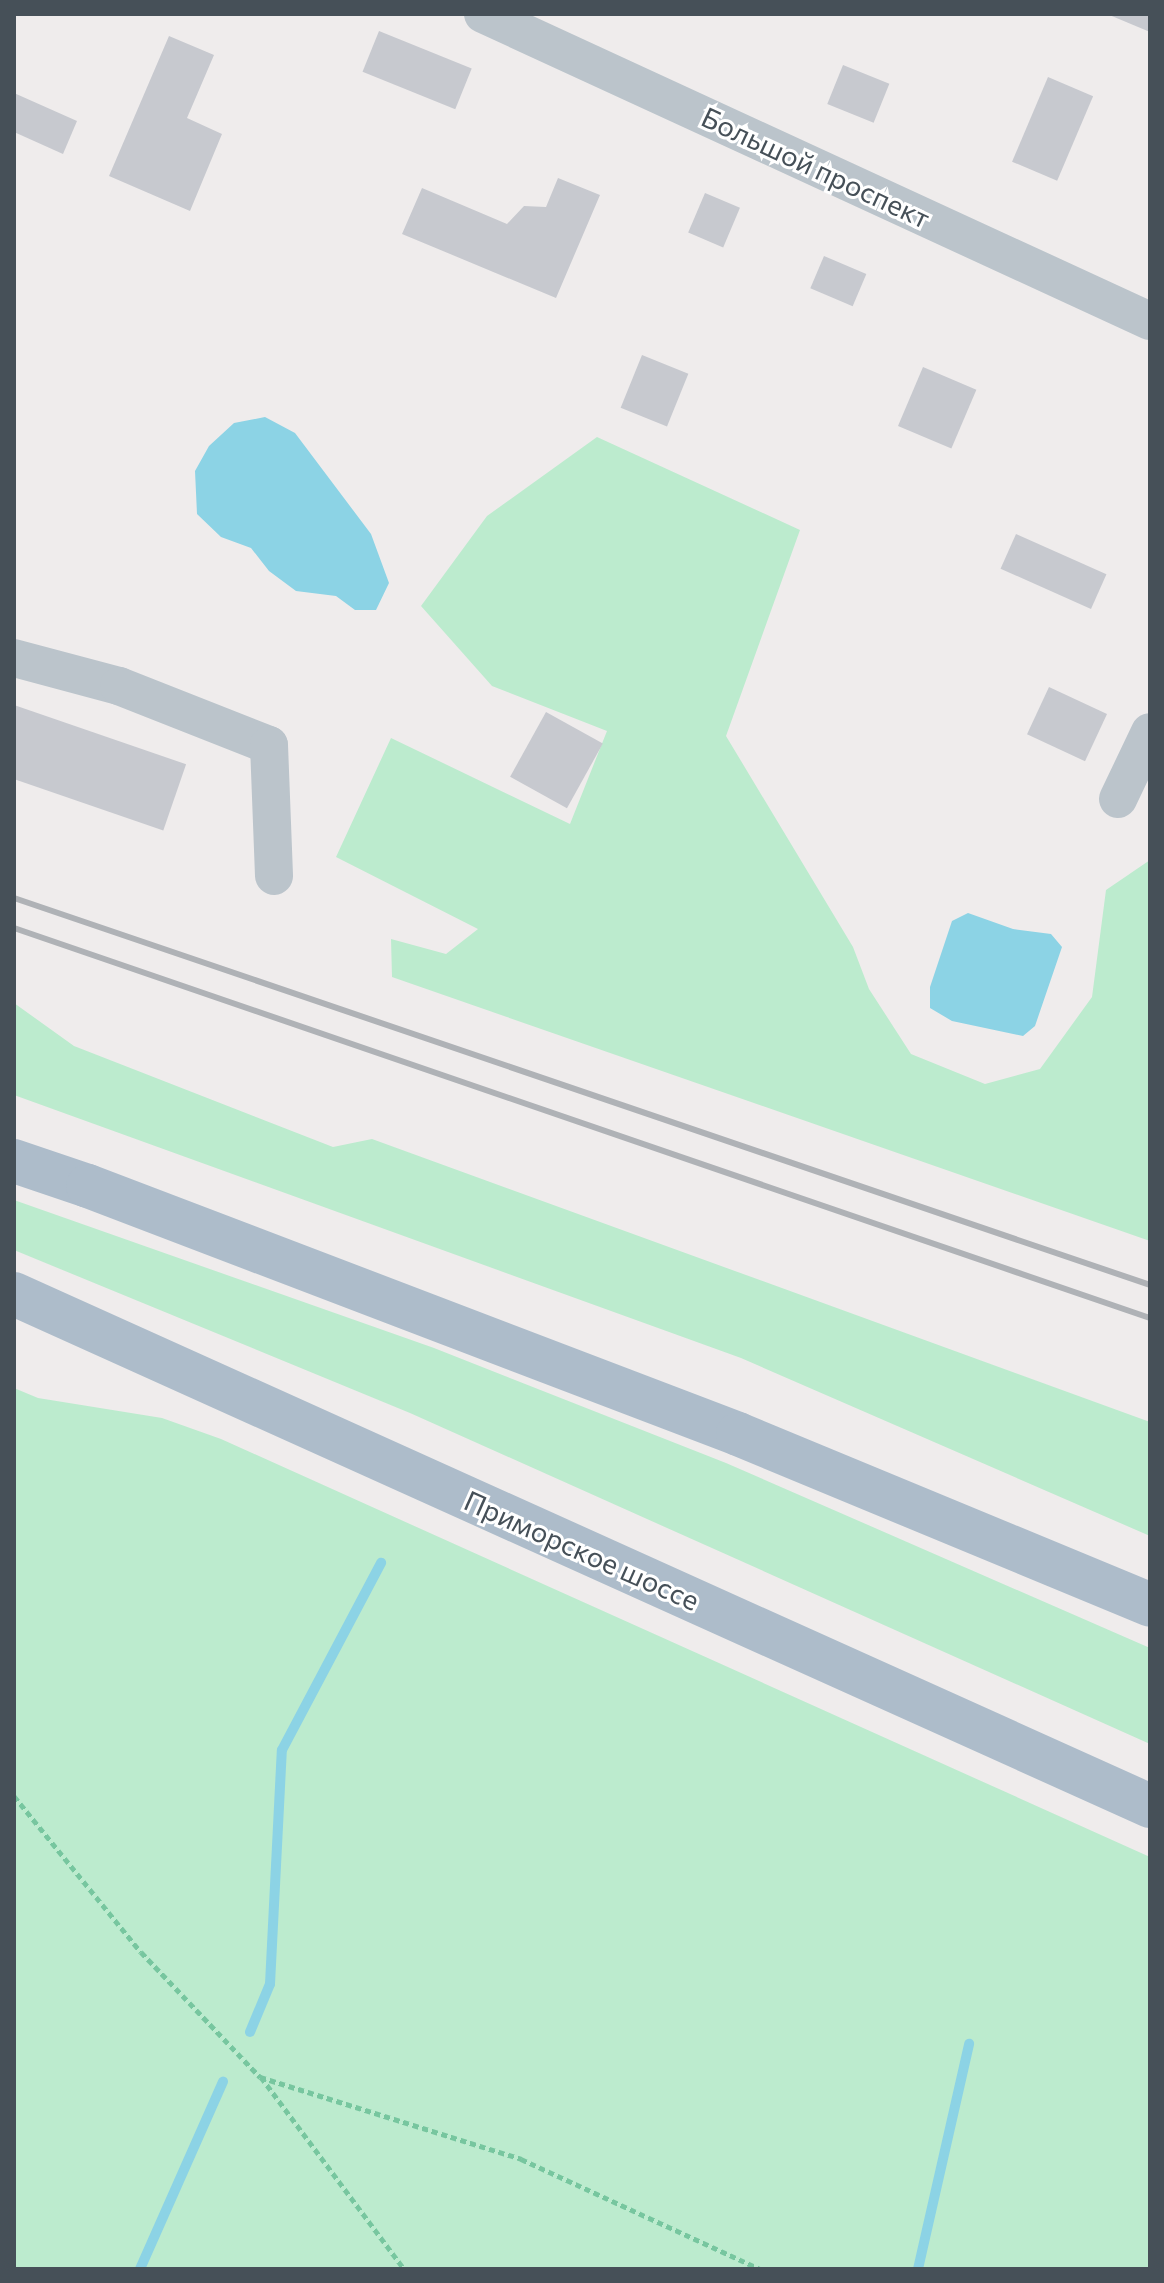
<!DOCTYPE html>
<html>
<head>
<meta charset="utf-8">
<style>
	body { margin:0 }
	#map { position:relative; width:1164px; height:2283px; overflow:hidden; background:#efecec; font-family:Commissioner,sans-serif }
	div>[style] { position:absolute }
	.green>* { inset:0; background:#bcebce }
	.water>* { inset:0; background:#8cd3e5 }
	.stream>* { height:10px; margin:-5px; padding:0 5px; transform-origin:5px; border-radius:5px; background:#8cd3e5 }
	.building>* { inset:0; background:#c7c9cf; transform-origin:0 0 }
	.path>* { height:5px; margin-top:-2.5px; transform-origin:0; background:repeating-linear-gradient(90deg,#77c69f 0 6px,transparent 0 10px) }
	.minor>* { height:38px; margin:-19px; padding:0 19px; transform-origin:19px; border-radius:19px; background:#bbc4cb }
	.major>* { height:44px; margin:-22px; padding:0 22px; transform-origin:22px; border-radius:22px; background:#adbcca }
	.rail>* { height:6px; margin:-3px; padding:0 3px; transform-origin:3px; border-radius:3px; background:#afb2b6 }
	span { translate:-50% -50%; white-space:nowrap; text-align:center; line-height:1.15; -webkit-text-stroke:6px #fff; paint-order:stroke }
	.street-label { font-size:28px; color:#465058 }
	.frame { position:absolute; inset:0; border:16px solid #465058; pointer-events:none }
</style>
</head>
<body>
<div id="map">
	<div class="green">
		<i style="clip-path:polygon(597px 437px,800px 530px,726px 736px,853px 947px,869px 989px,911px 1054px,985px 1084px,1040px 1069px,1092px 997px,1106px 890px,1150px 860px,1150px 1241px,392px 977px,391px 939px,446px 954px,478px 929px,336px 857px,391px 738px,570px 824px,607px 731px,492px 686px,421px 606px,487px 516px)"></i>
		<i style="clip-path:polygon(14px 1003px,74px 1046px,333px 1147px,372px 1139px,1150px 1422px,1150px 1536px,741px 1358px,14px 1095px)"></i>
		<i style="clip-path:polygon(14px 1200px,434px 1348px,726px 1463px,1150px 1648px,1150px 1744px,410px 1413px,14px 1250px)"></i>
		<i style="clip-path:polygon(14px 1388px,38px 1398px,162px 1418px,221px 1439px,1150px 1857px,1150px 2269px,14px 2269px)"></i>
	</div>
	<div class="water">
		<i style="clip-path:polygon(265px 417px,295px 433px,371px 534px,389px 583px,376px 610px,355px 610px,336px 596px,296px 591px,269px 571px,251px 548px,221px 537px,197px 514px,195px 471px,209px 446px,234px 423px)"></i>
		<i style="clip-path:polygon(968px 913px,1013px 929px,1051px 934px,1062px 947px,1035px 1026px,1023px 1036px,952px 1021px,930px 1008px,930px 987px,952px 921px)"></i>
	</div>
	<div class="stream">
		<i style="left:250px;top:2032px;width:52px;rotate:-67.4deg"></i>
		<i style="left:270px;top:1984px;width:234px;rotate:-87.1deg"></i>
		<i style="left:282px;top:1750px;width:212px;rotate:-62.1deg"></i>
		<i style="left:140px;top:2269px;width:205px;rotate:-66.1deg"></i>
		<i style="left:918px;top:2269px;width:231px;rotate:-77.2deg"></i>
	</div>
	<div class="building">
		<i style="clip-path:polygon(1107px 14px,1150px 14px,1150px 32px)"></i>
		<i style="left:379px;top:31px;width:100px;height:44px;rotate:22deg"></i>
		<i style="clip-path:polygon(169px 36px,214px 55px,187px 118px,222px 134px,190px 211px,109px 176px)"></i>
		<i style="left:843px;top:65px;width:50px;height:42px;rotate:22deg"></i>
		<i style="left:1048px;top:77px;width:49px;height:92px;rotate:23deg"></i>
		<i style="clip-path:polygon(14px 93px,77px 121px,63px 154px,14px 132px)"></i>
		<i style="clip-path:polygon(558px 178px,600px 195px,556px 298px,402px 234px,422px 188px,507px 224px,524px 206px,546px 207px)"></i>
		<i style="left:705px;top:193px;width:38px;height:43px;rotate:23deg"></i>
		<i style="left:824px;top:256px;width:46px;height:35px;rotate:23deg"></i>
		<i style="left:642px;top:355px;width:50px;height:57px;rotate:22deg"></i>
		<i style="left:923px;top:367px;width:58px;height:64px;rotate:23deg"></i>
		<i style="left:1016px;top:534px;width:99px;height:38px;rotate:24deg"></i>
		<i style="left:1049px;top:687px;width:64px;height:52px;rotate:25deg"></i>
		<i style="left:14px;top:705px;width:182px;height:70px;rotate:19deg"></i>
		<i style="left:546px;top:712px;width:65px;height:74px;rotate:29deg"></i>
	</div>
	<div class="path">
		<i style="left:14px;top:1796px;width:201px;rotate:50.9deg"></i>
		<i style="left:141px;top:1952px;width:173px;rotate:46.4deg"></i>
		<i style="left:260px;top:2077px;width:274px;rotate:17.4deg"></i>
		<i style="left:521px;top:2159px;width:263px;rotate:24.7deg"></i>
		<i style="left:261px;top:2077px;width:239px;rotate:53.3deg"></i>
	</div>
	<div class="minor">
		<i style="left:483px;top:14px;width:734px;rotate:24.72deg"></i>
		<i style="left:14px;top:658px;width:109px;rotate:14.9deg"></i>
		<i style="left:119px;top:686px;width:161px;rotate:21.5deg"></i>
		<i style="left:269px;top:745px;width:131px;rotate:87.8deg"></i>
		<i style="left:1118px;top:799px;width:74px;rotate:-64.5deg"></i>
	</div>
	<div class="major">
		<i style="left:14px;top:1161px;width:78px;rotate:18.7deg"></i>
		<i style="left:88px;top:1186px;width:696px;rotate:20.88deg"></i>
		<i style="left:738px;top:1434px;width:446px;rotate:22.5deg"></i>
		<i style="left:14px;top:1294px;width:1246px;rotate:24.26deg"></i>
	</div>
	<div class="rail">
		<i style="left:14px;top:898px;width:1200px;rotate:18.81deg"></i>
		<i style="left:14px;top:928px;width:1201px;rotate:18.95deg"></i>
	</div>
	<div class="street-label">
		<span style="left:816px;top:167px;rotate:25deg">Большой проспект</span>
		<span style="left:582px;top:1550px;rotate:24deg">Приморское шоссе</span>
	</div>
	<div class="frame"></div>
</div>
</body>
</html>
